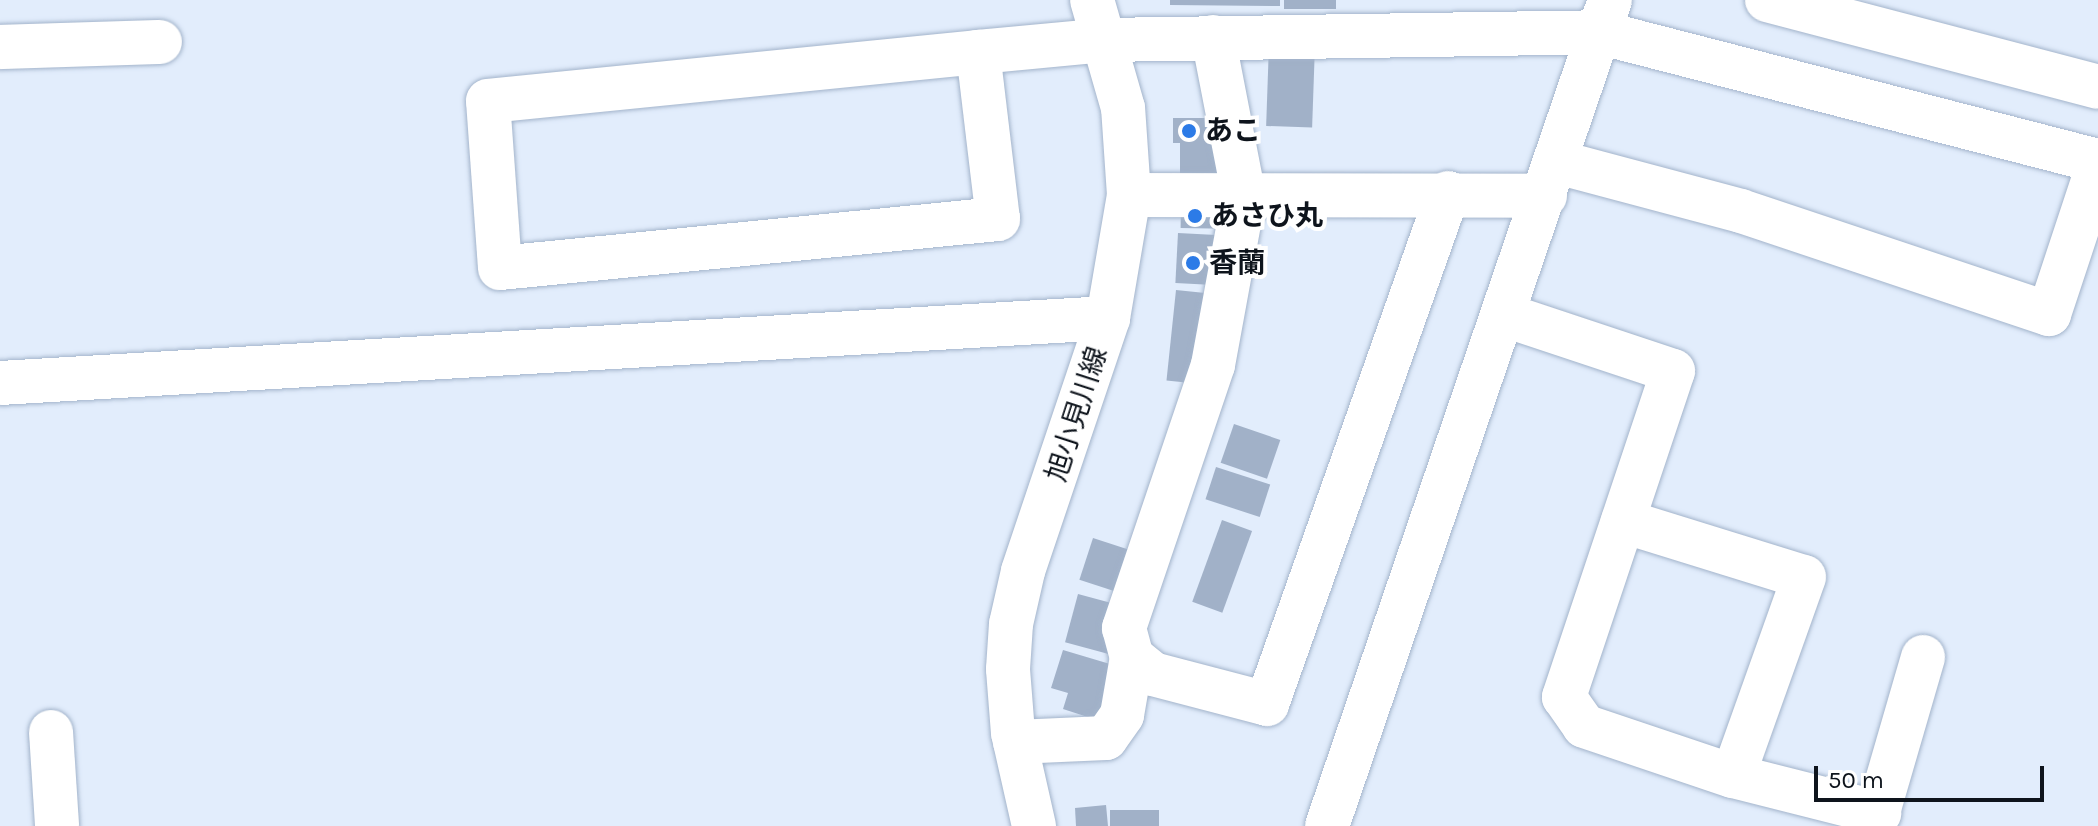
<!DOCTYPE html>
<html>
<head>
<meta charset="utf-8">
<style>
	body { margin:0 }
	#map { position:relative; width:2098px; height:826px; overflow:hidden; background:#e2edfc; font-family:Karla,"Noto Sans JP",sans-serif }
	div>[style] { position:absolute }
	.building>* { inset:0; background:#a1b1c8; transform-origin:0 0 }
	.roads { filter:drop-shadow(0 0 2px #a3b4cb) drop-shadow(0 0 2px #a3b4cb) }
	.minor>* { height:44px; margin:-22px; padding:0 22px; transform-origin:22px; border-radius:22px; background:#fff }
	.major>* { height:44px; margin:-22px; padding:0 22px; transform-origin:22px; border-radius:22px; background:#fff }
	.dots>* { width:22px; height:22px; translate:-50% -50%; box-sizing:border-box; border:4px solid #fff; border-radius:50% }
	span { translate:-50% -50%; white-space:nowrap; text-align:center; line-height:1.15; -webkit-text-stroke:8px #fff; paint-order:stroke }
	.poi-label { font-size:28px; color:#0e141c; font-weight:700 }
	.left { translate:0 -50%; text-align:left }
	.street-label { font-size:28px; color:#0e141c }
	.scale { position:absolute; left:1814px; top:766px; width:230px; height:36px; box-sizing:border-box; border:4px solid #0e141c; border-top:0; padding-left:10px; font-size:24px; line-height:28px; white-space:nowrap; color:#0e141c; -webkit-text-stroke:6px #fff; paint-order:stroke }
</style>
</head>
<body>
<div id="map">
	<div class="building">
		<i style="clip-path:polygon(1170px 0,1280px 0,1280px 6px,1170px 5px)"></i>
		<i style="left:1284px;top:0;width:52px;height:9px"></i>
		<i style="left:1269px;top:44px;width:46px;height:82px;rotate:2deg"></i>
		<i style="clip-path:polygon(1173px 118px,1221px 118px,1221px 185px,1180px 184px,1180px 143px,1173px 143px)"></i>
		<i style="left:1181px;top:205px;width:45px;height:23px;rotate:1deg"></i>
		<i style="left:1178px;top:233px;width:43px;height:50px;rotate:3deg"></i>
		<i style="left:1176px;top:290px;width:39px;height:91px;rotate:6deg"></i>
		<i style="left:1234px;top:424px;width:49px;height:41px;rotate:19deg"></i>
		<i style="left:1216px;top:467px;width:57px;height:34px;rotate:18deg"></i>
		<i style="left:1222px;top:520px;width:32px;height:87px;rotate:20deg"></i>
		<i style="left:1093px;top:538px;width:42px;height:44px;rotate:18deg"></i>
		<i style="left:1078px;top:594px;width:46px;height:50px;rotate:15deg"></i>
		<i style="clip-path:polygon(1063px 650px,1120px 667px,1103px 722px,1063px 709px,1068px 693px,1051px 688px)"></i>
		<i style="clip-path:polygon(1106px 805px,1108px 826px,1076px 826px,1075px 808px)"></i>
		<i style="left:1110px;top:810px;width:49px;height:16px"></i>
	</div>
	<div class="roads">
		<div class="minor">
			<i style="left:1767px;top:0;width:342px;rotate:14.7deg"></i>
			<i style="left:1213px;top:37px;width:162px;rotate:79deg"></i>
			<i style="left:1244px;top:196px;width:172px;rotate:100.4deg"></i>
			<i style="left:1213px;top:365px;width:278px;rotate:108.7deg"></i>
			<i style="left:1124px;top:628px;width:30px;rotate:75deg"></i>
			<i style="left:1132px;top:657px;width:27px;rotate:39deg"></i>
			<i style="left:1153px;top:674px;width:118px;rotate:14.7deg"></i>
			<i style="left:1267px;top:704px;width:542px;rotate:-70.5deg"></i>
			<i style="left:0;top:47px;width:160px;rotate:-1.8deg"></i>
			<i style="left:978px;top:52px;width:168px;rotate:83.2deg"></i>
			<i style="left:998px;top:219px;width:500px;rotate:174.38deg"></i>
			<i style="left:500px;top:268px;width:167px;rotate:-94.1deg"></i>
			<i style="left:488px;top:101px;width:492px;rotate:-5.7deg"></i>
			<i style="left:978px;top:52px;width:127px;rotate:-5.4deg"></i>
			<i style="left:1104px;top:40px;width:494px;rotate:-0.9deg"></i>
			<i style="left:1598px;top:32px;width:516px;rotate:14.47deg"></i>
			<i style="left:1557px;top:162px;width:190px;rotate:14.9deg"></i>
			<i style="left:1741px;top:211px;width:325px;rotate:18.5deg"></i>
			<i style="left:2049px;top:314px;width:156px;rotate:-71.7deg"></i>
			<i style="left:1129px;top:195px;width:416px;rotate:0.1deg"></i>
			<i style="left:1505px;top:315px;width:177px;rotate:18.4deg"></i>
			<i style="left:1673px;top:371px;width:344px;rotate:108.5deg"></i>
			<i style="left:1564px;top:697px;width:35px;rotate:55deg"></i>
			<i style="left:1584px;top:726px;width:157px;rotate:18.6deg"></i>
			<i style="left:1733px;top:776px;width:151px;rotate:14.2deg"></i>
			<i style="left:0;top:383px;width:1110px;rotate:-3.36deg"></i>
			<i style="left:1623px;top:521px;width:189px;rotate:17.2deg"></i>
			<i style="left:1804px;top:577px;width:211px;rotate:109.6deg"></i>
			<i style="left:51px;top:732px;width:94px;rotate:86.3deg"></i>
			<i style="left:1015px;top:742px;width:91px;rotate:-2.5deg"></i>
			<i style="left:1106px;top:738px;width:28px;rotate:-55deg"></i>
			<i style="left:1122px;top:715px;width:59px;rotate:-80.2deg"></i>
			<i style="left:1327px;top:826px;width:873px;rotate:-71.09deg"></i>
			<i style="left:1874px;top:826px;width:176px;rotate:-73.8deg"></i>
		</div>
		<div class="major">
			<i style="left:1034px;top:826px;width:95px;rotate:-102.7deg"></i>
			<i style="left:1013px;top:733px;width:64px;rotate:-94.5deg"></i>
			<i style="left:1008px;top:669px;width:45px;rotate:-86.2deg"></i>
			<i style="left:1011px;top:624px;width:54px;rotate:-77.2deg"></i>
			<i style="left:1023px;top:571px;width:267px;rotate:-71.4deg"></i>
			<i style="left:1108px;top:318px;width:125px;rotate:-80.3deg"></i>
			<i style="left:1129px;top:195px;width:87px;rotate:-93.9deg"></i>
			<i style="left:1123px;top:108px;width:112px;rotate:-106deg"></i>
		</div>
	</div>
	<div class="dots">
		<i style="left:1189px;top:131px;background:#2c7be7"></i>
		<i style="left:1195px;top:216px;background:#2c7be7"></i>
		<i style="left:1193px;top:263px;background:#2c7be7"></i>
	</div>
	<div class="poi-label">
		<span class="left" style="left:1205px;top:131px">あこ</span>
		<span class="left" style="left:1211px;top:216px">あさひ丸</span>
		<span class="left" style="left:1209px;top:263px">香蘭</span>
	</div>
	<div class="street-label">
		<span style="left:1077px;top:414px;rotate:-72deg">旭小見川線</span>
	</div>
	<div class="scale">50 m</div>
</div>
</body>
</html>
